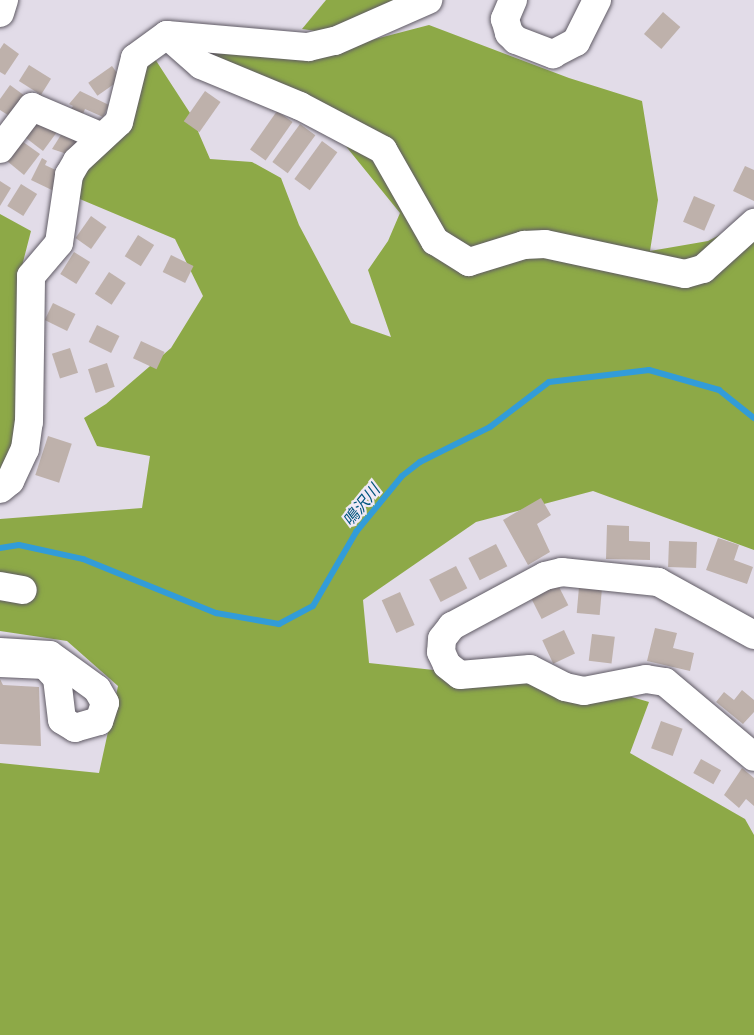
<!DOCTYPE html>
<html>
<head>
<meta charset="utf-8">
<style>
	body { margin:0 }
	#map { position:relative; width:754px; height:1035px; overflow:hidden; background:#e2dce8; font-family:Lora,"Noto Sans JP",serif }
	div>[style] { position:absolute }
	.forest>* { inset:0; background:#8da947 }
	.stream>* { height:6px; margin:-3px; padding:0 3px; transform-origin:3px; border-radius:3px; background:#329cd8 }
	.building>* { inset:0; background:#beb1ab; transform-origin:0 0 }
	.roads { filter:drop-shadow(0 0 2px #5f5a64) drop-shadow(0 0 2px #5f5a64) }
	.minor>* { height:28px; margin:-14px; padding:0 14px; transform-origin:14px; border-radius:14px; background:#fff }
	span { translate:-50% -50%; white-space:nowrap; text-align:center; line-height:1.15; -webkit-text-stroke:4.5px #efe9f6; paint-order:stroke }
	.water-label { font-size:16px; color:#00557d; font-style:italic }
</style>
</head>
<body>
<div id="map">
	<div class="forest">
		<i style="clip-path:polygon(326px 0,399px 0,323px 32px,302px 29px)"></i>
		<i style="clip-path:polygon(429px 25px,569px 78px,642px 101px,658px 200px,650px 251px,708px 241px,754px 217px,754px 550px,593px 491px,476px 522px,363px 600px,369px 663px,601px 688px,649px 702px,630px 753px,745px 819px,754px 835px,754px 1035px,0 1035px,0 763px,99px 773px,118px 686px,67px 641px,0 631px,0 519px,142px 508px,150px 456px,97px 446px,84px 418px,106px 404px,171px 348px,203px 296px,175px 239px,75px 197px,84px 164px,139px 69px,155px 59px,190px 113px,210px 159px,252px 162px,281px 178px,299px 225px,351px 323px,391px 337px,368px 270px,388px 241px,400px 213px,340px 139px,189px 46px,333px 50px)"></i>
		<i style="clip-path:polygon(0 214px,31px 231px,22px 266px,14px 444px,0 480px)"></i>
	</div>
	<div class="stream">
		<i style="left:0;top:548px;width:19px;rotate:-9deg"></i>
		<i style="left:19px;top:545px;width:66px;rotate:12.3deg"></i>
		<i style="left:83px;top:559px;width:144px;rotate:22.1deg"></i>
		<i style="left:216px;top:613px;width:64px;rotate:9.9deg"></i>
		<i style="left:279px;top:624px;width:38px;rotate:-28deg"></i>
		<i style="left:313px;top:606px;width:86px;rotate:-59.8deg"></i>
		<i style="left:356px;top:532px;width:72px;rotate:-50.6deg"></i>
		<i style="left:402px;top:476px;width:23px;rotate:-38deg"></i>
		<i style="left:420px;top:462px;width:78px;rotate:-26.6deg"></i>
		<i style="left:490px;top:427px;width:74px;rotate:-37.3deg"></i>
		<i style="left:549px;top:382px;width:101px;rotate:-6.8deg"></i>
		<i style="left:649px;top:370px;width:73px;rotate:15.9deg"></i>
		<i style="left:719px;top:390px;width:45px;rotate:38.7deg"></i>
	</div>
	<div class="building">
		<i style="left:663px;top:12px;width:23px;height:29px;rotate:41deg"></i>
		<i style="clip-path:polygon(4px 43px,19px 54px,5px 75px,0 72px,0 49px)"></i>
		<i style="left:29px;top:65px;width:26px;height:19px;rotate:32deg"></i>
		<i style="left:112px;top:66px;width:16px;height:29px;rotate:55deg"></i>
		<i style="clip-path:polygon(10px 85px,25px 96px,11px 117px,0 110px,0 99px)"></i>
		<i style="clip-path:polygon(80px 91px,109px 105px,103px 117px,85px 109px,82px 116px,70px 110px,73px 106px,69px 104px)"></i>
		<i style="left:205px;top:91px;width:19px;height:37px;rotate:35deg"></i>
		<i style="left:277px;top:111px;width:19px;height:47px;rotate:35deg"></i>
		<i style="clip-path:polygon(36px 117px,57px 132px,43px 151px,26px 138px)"></i>
		<i style="left:300px;top:124px;width:19px;height:47px;rotate:36deg"></i>
		<i style="clip-path:polygon(64px 130px,80px 139px,70px 155px,52px 149px)"></i>
		<i style="clip-path:polygon(19px 139px,40px 154px,24px 175px,7px 161px)"></i>
		<i style="left:322px;top:141px;width:19px;height:47px;rotate:36deg"></i>
		<i style="clip-path:polygon(42px 158px,47px 161px,45px 165px,60px 172px,56px 192px,31px 180px)"></i>
		<i style="clip-path:polygon(745px 166px,754px 170px,754px 201px,733px 191px)"></i>
		<i style="clip-path:polygon(0 181px,11px 188px,0 206px)"></i>
		<i style="left:21px;top:184px;width:19px;height:26px;rotate:32deg"></i>
		<i style="left:694px;top:196px;width:23px;height:28px;rotate:23deg"></i>
		<i style="left:91px;top:216px;width:19px;height:27px;rotate:35deg"></i>
		<i style="left:138px;top:235px;width:19px;height:25px;rotate:32deg"></i>
		<i style="left:74px;top:252px;width:19px;height:26px;rotate:32deg"></i>
		<i style="left:171px;top:255px;width:25px;height:19px;rotate:26deg"></i>
		<i style="left:109px;top:272px;width:20px;height:26px;rotate:33deg"></i>
		<i style="left:53px;top:303px;width:25px;height:19px;rotate:26deg"></i>
		<i style="left:97px;top:325px;width:25px;height:19px;rotate:26deg"></i>
		<i style="left:141px;top:341px;width:26px;height:19px;rotate:25deg"></i>
		<i style="left:70px;top:348px;width:26px;height:19px;rotate:72deg"></i>
		<i style="left:107px;top:363px;width:25px;height:20px;rotate:72deg"></i>
		<i style="left:48px;top:436px;width:25px;height:41px;rotate:18deg"></i>
		<i style="clip-path:polygon(541px 498px,551px 515px,537px 524px,550px 552px,528px 565px,503px 520px)"></i>
		<i style="clip-path:polygon(607px 525px,629px 526px,629px 541px,650px 542px,650px 560px,606px 559px)"></i>
		<i style="clip-path:polygon(718px 538px,739px 545px,734px 560px,753px 567px,747px 584px,706px 570px)"></i>
		<i style="left:669px;top:541px;width:28px;height:26px;rotate:2deg"></i>
		<i style="left:496px;top:544px;width:25px;height:31px;rotate:63deg"></i>
		<i style="left:456px;top:566px;width:25px;height:30px;rotate:63deg"></i>
		<i style="left:557px;top:583px;width:25px;height:30px;rotate:63deg"></i>
		<i style="left:579px;top:587px;width:23px;height:26px;rotate:5deg"></i>
		<i style="left:400px;top:592px;width:36px;height:20px;rotate:66deg"></i>
		<i style="clip-path:polygon(655px 628px,677px 633px,673px 648px,694px 653px,690px 671px,647px 661px)"></i>
		<i style="left:564px;top:630px;width:26px;height:24px;rotate:65deg"></i>
		<i style="left:592px;top:634px;width:23px;height:27px;rotate:7deg"></i>
		<i style="clip-path:polygon(0 679px,3px 685px,39px 687px,41px 746px,0 744px)"></i>
		<i style="clip-path:polygon(742px 690px,754px 700px,754px 712px,743px 724px,716px 702px,724px 692px,734px 700px)"></i>
		<i style="left:661px;top:721px;width:23px;height:29px;rotate:20deg"></i>
		<i style="left:701px;top:759px;width:23px;height:16px;rotate:29deg"></i>
		<i style="clip-path:polygon(742px 768px,754px 778px,754px 806px,746px 799px,739px 808px,724px 795px)"></i>
	</div>
	<div class="roads">
		<div class="minor">
			<i style="left:513px;top:0;width:21px;rotate:113deg"></i>
			<i style="left:505px;top:19px;width:15px;rotate:74deg"></i>
			<i style="left:509px;top:33px;width:10px;rotate:45deg"></i>
			<i style="left:516px;top:40px;width:40px;rotate:21deg"></i>
			<i style="left:553px;top:54px;width:26px;rotate:-28deg"></i>
			<i style="left:576px;top:42px;width:47px;rotate:-63.4deg"></i>
			<i style="left:0;top:13px;width:14px;rotate:-73deg"></i>
			<i style="left:167px;top:35px;width:45px;rotate:41.4deg"></i>
			<i style="left:201px;top:65px;width:107px;rotate:22.5deg"></i>
			<i style="left:300px;top:106px;width:94px;rotate:27.9deg"></i>
			<i style="left:383px;top:150px;width:105px;rotate:60.3deg"></i>
			<i style="left:435px;top:241px;width:40px;rotate:32deg"></i>
			<i style="left:469px;top:262px;width:58px;rotate:-17.2deg"></i>
			<i style="left:524px;top:245px;width:21px;rotate:-3deg"></i>
			<i style="left:545px;top:244px;width:143px;rotate:12.1deg"></i>
			<i style="left:685px;top:274px;width:19px;rotate:-16deg"></i>
			<i style="left:703px;top:269px;width:69px;rotate:-42deg"></i>
			<i style="left:0;top:149px;width:53px;rotate:-52.7deg"></i>
			<i style="left:32px;top:107px;width:76px;rotate:23.2deg"></i>
			<i style="left:0;top:489px;width:13px;rotate:-39deg"></i>
			<i style="left:10px;top:481px;width:35px;rotate:-65deg"></i>
			<i style="left:25px;top:449px;width:27px;rotate:-82deg"></i>
			<i style="left:29px;top:422px;width:146px;rotate:-89.2deg"></i>
			<i style="left:31px;top:276px;width:43px;rotate:-49.7deg"></i>
			<i style="left:59px;top:243px;width:69px;rotate:-81.6deg"></i>
			<i style="left:69px;top:175px;width:16px;rotate:-60deg"></i>
			<i style="left:77px;top:161px;width:57px;rotate:-42.9deg"></i>
			<i style="left:119px;top:122px;width:66px;rotate:-76deg"></i>
			<i style="left:135px;top:58px;width:39px;rotate:-36deg"></i>
			<i style="left:167px;top:35px;width:142px;rotate:4.9deg"></i>
			<i style="left:308px;top:47px;width:28px;rotate:-13deg"></i>
			<i style="left:335px;top:41px;width:102px;rotate:-23.8deg"></i>
			<i style="left:0;top:586px;width:23px;rotate:10deg"></i>
			<i style="left:754px;top:635px;width:110px;rotate:-151.1deg"></i>
			<i style="left:658px;top:582px;width:97px;rotate:-174.1deg"></i>
			<i style="left:562px;top:572px;width:17px;rotate:167deg"></i>
			<i style="left:545px;top:576px;width:106px;rotate:151.7deg"></i>
			<i style="left:452px;top:626px;width:16px;rotate:128deg"></i>
			<i style="left:442px;top:639px;width:13px;rotate:94deg"></i>
			<i style="left:441px;top:652px;width:14px;rotate:65deg"></i>
			<i style="left:447px;top:665px;width:16px;rotate:38deg"></i>
			<i style="left:460px;top:675px;width:70px;rotate:-4.9deg"></i>
			<i style="left:530px;top:669px;width:39px;rotate:27deg"></i>
			<i style="left:565px;top:687px;width:19px;rotate:12deg"></i>
			<i style="left:584px;top:691px;width:63px;rotate:-11deg"></i>
			<i style="left:646px;top:679px;width:19px;rotate:9deg"></i>
			<i style="left:665px;top:682px;width:116px;rotate:40.1deg"></i>
			<i style="left:0;top:652px;width:50px;rotate:3.4deg"></i>
			<i style="left:50px;top:655px;width:58px;rotate:35.9deg"></i>
			<i style="left:97px;top:689px;width:16px;rotate:60deg"></i>
			<i style="left:105px;top:703px;width:19px;rotate:108deg"></i>
			<i style="left:99px;top:721px;width:25px;rotate:164deg"></i>
			<i style="left:75px;top:728px;width:15px;rotate:-148deg"></i>
			<i style="left:62px;top:720px;width:42px;rotate:-96.8deg"></i>
			<i style="left:57px;top:678px;width:18px;rotate:-133deg"></i>
			<i style="left:45px;top:665px;width:45px;rotate:-177.5deg"></i>
		</div>
	</div>
	<div class="water-label">
		<span style="left:361px;top:505px;rotate:-51deg">鳴沢川</span>
	</div>
</div>
</body>
</html>
